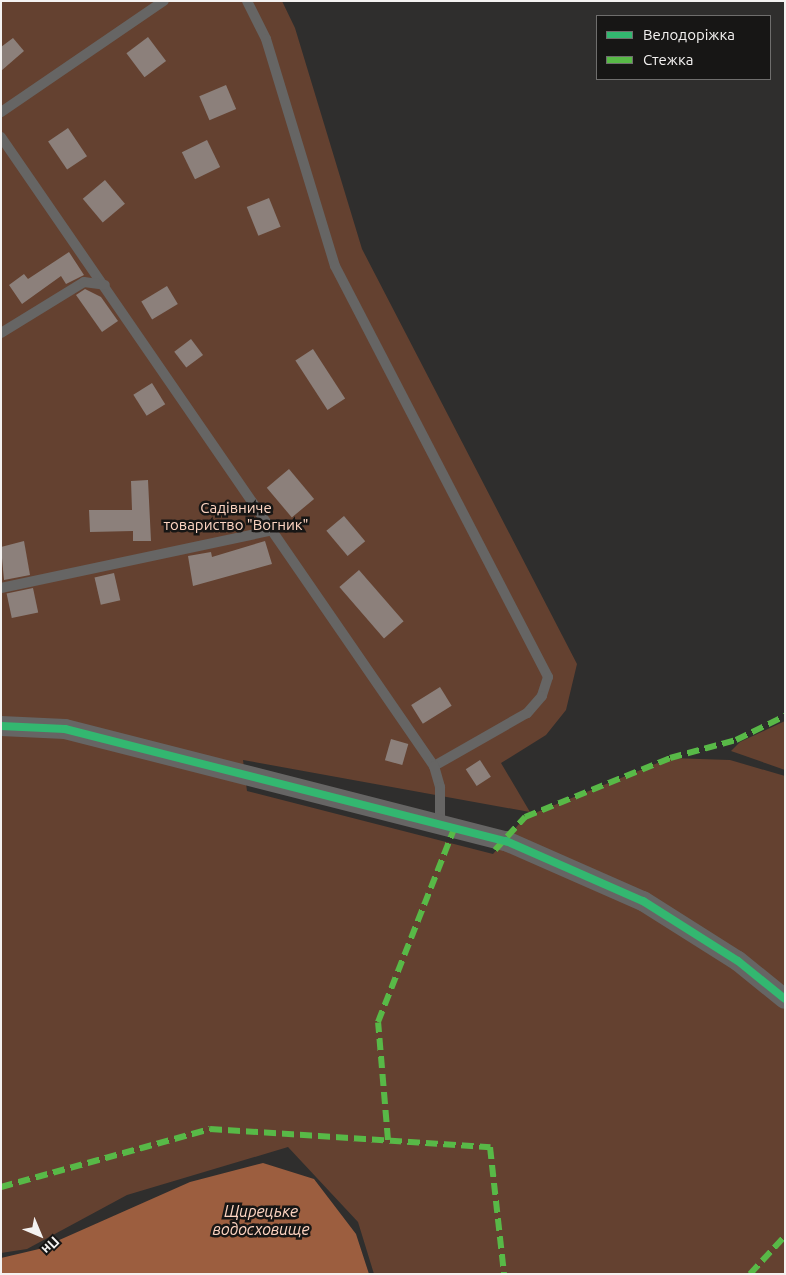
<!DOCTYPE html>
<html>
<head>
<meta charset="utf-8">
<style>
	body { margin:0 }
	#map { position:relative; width:786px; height:1275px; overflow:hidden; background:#2f2e2d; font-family:Ubuntu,sans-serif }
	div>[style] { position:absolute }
	.green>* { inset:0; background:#644130 }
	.water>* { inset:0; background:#9c5e3f }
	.building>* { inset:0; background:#8c807b; transform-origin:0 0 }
	.lane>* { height:10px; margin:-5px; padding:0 5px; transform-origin:5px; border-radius:5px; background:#666564 }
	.street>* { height:20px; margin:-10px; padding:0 10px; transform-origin:10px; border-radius:10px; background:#666564 }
	.quiet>* { height:6px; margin-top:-3px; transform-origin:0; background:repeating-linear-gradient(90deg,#58b947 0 12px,transparent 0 18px) }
	.cycleway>* { height:8px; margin:-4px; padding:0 4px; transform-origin:4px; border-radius:4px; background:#33b770 }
	span { translate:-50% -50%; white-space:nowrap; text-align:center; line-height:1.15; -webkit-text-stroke:5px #171615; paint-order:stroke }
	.park-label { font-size:15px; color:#fed5c2 }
	.water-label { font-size:16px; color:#fed5c2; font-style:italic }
	.frame { position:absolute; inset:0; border:2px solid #f4f2f1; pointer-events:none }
	.legend { position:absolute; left:596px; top:15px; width:175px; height:65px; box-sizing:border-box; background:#171615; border:1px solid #6f6e6d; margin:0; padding:6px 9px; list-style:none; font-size:15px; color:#f4f2f1 }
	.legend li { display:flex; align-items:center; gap:10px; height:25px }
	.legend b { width:25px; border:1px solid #6f6e6d }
	.north { position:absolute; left:15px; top:1210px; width:50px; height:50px; -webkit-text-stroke:4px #171615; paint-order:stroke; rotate:135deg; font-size:14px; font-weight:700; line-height:20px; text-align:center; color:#f4f2f1 }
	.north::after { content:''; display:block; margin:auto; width:18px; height:22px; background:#f4f2f1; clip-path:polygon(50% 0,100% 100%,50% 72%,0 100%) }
</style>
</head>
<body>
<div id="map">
	<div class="green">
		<i style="clip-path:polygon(1px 1px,282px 1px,295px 28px,362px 249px,577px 664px,566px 710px,546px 735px,501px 763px,530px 812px,243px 760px,247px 791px,493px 854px,525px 817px,670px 758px,730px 760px,785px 776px,785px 1274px,374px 1274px,358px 1222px,288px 1147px,127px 1195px,27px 1249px,1px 1253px)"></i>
		<i style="clip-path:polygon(785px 721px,785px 770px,731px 751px,740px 742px)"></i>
	</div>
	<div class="water">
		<i style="clip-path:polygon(263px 1163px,314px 1179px,356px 1234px,369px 1274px,1px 1274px,1px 1258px,39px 1249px,190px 1182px)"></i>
	</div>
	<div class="building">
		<i style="left:148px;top:37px;width:30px;height:27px;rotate:53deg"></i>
		<i style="clip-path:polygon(13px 38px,24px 51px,1px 71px,1px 47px)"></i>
		<i style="left:226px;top:85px;width:26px;height:29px;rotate:67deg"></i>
		<i style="left:68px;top:128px;width:34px;height:24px;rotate:56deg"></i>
		<i style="left:207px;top:140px;width:30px;height:28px;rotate:64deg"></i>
		<i style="left:105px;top:180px;width:31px;height:29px;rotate:50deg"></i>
		<i style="left:269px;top:198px;width:31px;height:24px;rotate:68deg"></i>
		<i style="clip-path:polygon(69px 252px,84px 275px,66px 284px,61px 276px,22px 304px,9px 285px,24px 274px,28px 279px)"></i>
		<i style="left:167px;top:286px;width:21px;height:30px;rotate:59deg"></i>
		<i style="clip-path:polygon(85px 289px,101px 297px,118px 321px,102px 332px,76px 295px)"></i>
		<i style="left:191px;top:339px;width:20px;height:21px;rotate:53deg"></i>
		<i style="left:313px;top:349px;width:59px;height:21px;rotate:57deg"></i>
		<i style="left:152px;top:383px;width:25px;height:22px;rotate:58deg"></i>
		<i style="left:289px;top:469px;width:39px;height:29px;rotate:50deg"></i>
		<i style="clip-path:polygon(148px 480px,151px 541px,133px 541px,133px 531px,90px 532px,89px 510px,132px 510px,131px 481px)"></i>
		<i style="left:344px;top:516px;width:33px;height:23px;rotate:50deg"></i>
		<i style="clip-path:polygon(24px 541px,30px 575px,4px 580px,1px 547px)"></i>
		<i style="clip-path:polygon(265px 541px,272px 564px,193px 586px,188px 556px,211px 552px,212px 557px)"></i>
		<i style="left:359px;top:570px;width:68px;height:26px;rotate:49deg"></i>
		<i style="left:114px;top:573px;width:28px;height:20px;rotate:77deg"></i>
		<i style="left:33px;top:588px;width:25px;height:27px;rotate:78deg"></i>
		<i style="left:440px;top:687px;width:22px;height:34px;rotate:58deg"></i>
		<i style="left:391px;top:739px;width:18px;height:22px;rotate:16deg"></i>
		<i style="left:480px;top:760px;width:20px;height:17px;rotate:57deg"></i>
	</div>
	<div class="lane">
		<i style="left:247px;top:1px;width:42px;rotate:63.4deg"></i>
		<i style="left:266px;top:39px;width:237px;rotate:73.1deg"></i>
		<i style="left:335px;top:266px;width:463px;rotate:62.6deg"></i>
		<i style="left:548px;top:677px;width:20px;rotate:108deg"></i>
		<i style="left:542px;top:696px;width:23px;rotate:131deg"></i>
		<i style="left:527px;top:713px;width:107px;rotate:150.3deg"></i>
		<i style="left:1px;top:112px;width:197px;rotate:-34.3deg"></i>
		<i style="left:1px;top:137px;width:764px;rotate:55.46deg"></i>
		<i style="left:434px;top:766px;width:22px;rotate:74deg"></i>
		<i style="left:440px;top:787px;width:36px;rotate:90deg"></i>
		<i style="left:1px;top:333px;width:97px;rotate:-31.6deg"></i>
		<i style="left:84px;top:282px;width:21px;rotate:8deg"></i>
		<i style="left:1px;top:588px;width:278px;rotate:-12deg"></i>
	</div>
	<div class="street">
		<i style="left:1px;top:726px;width:64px;rotate:2.7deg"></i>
		<i style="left:65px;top:729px;width:455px;rotate:14.3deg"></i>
		<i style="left:506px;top:841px;width:150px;rotate:23.7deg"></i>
		<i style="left:643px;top:901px;width:112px;rotate:32.3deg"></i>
		<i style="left:738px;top:961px;width:60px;rotate:39deg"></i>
	</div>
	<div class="quiet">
		<i style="left:495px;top:850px;width:45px;rotate:-47.7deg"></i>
		<i style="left:525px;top:817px;width:157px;rotate:-22.1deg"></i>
		<i style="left:670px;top:758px;width:68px;rotate:-15.3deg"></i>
		<i style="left:736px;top:740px;width:55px;rotate:-26.1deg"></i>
		<i style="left:388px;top:1140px;width:118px;rotate:-94.8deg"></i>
		<i style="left:378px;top:1022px;width:210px;rotate:-68.5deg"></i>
		<i style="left:1px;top:1187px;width:217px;rotate:-15.5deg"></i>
		<i style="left:210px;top:1129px;width:281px;rotate:3.7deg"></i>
		<i style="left:490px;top:1147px;width:128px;rotate:83.7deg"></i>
		<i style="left:750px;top:1274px;width:52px;rotate:-47.4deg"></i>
	</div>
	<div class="cycleway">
		<i style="left:1px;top:726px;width:64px;rotate:2.7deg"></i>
		<i style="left:65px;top:729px;width:455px;rotate:14.3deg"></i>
		<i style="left:506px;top:841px;width:150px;rotate:23.7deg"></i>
		<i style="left:643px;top:901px;width:112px;rotate:32.3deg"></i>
		<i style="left:738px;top:961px;width:60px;rotate:39deg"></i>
	</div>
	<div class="park-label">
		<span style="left:236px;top:516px">Садівниче<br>товариство "Вогник"</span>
	</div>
	<div class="water-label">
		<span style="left:261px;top:1220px">Щирецьке<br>водосховище</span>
	</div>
	<div class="frame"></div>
	<ul class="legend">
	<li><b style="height:6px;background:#33b770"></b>Велодоріжка</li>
	<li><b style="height:6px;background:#58b947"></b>Стежка</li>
	</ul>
	<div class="north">Пн</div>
</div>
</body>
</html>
